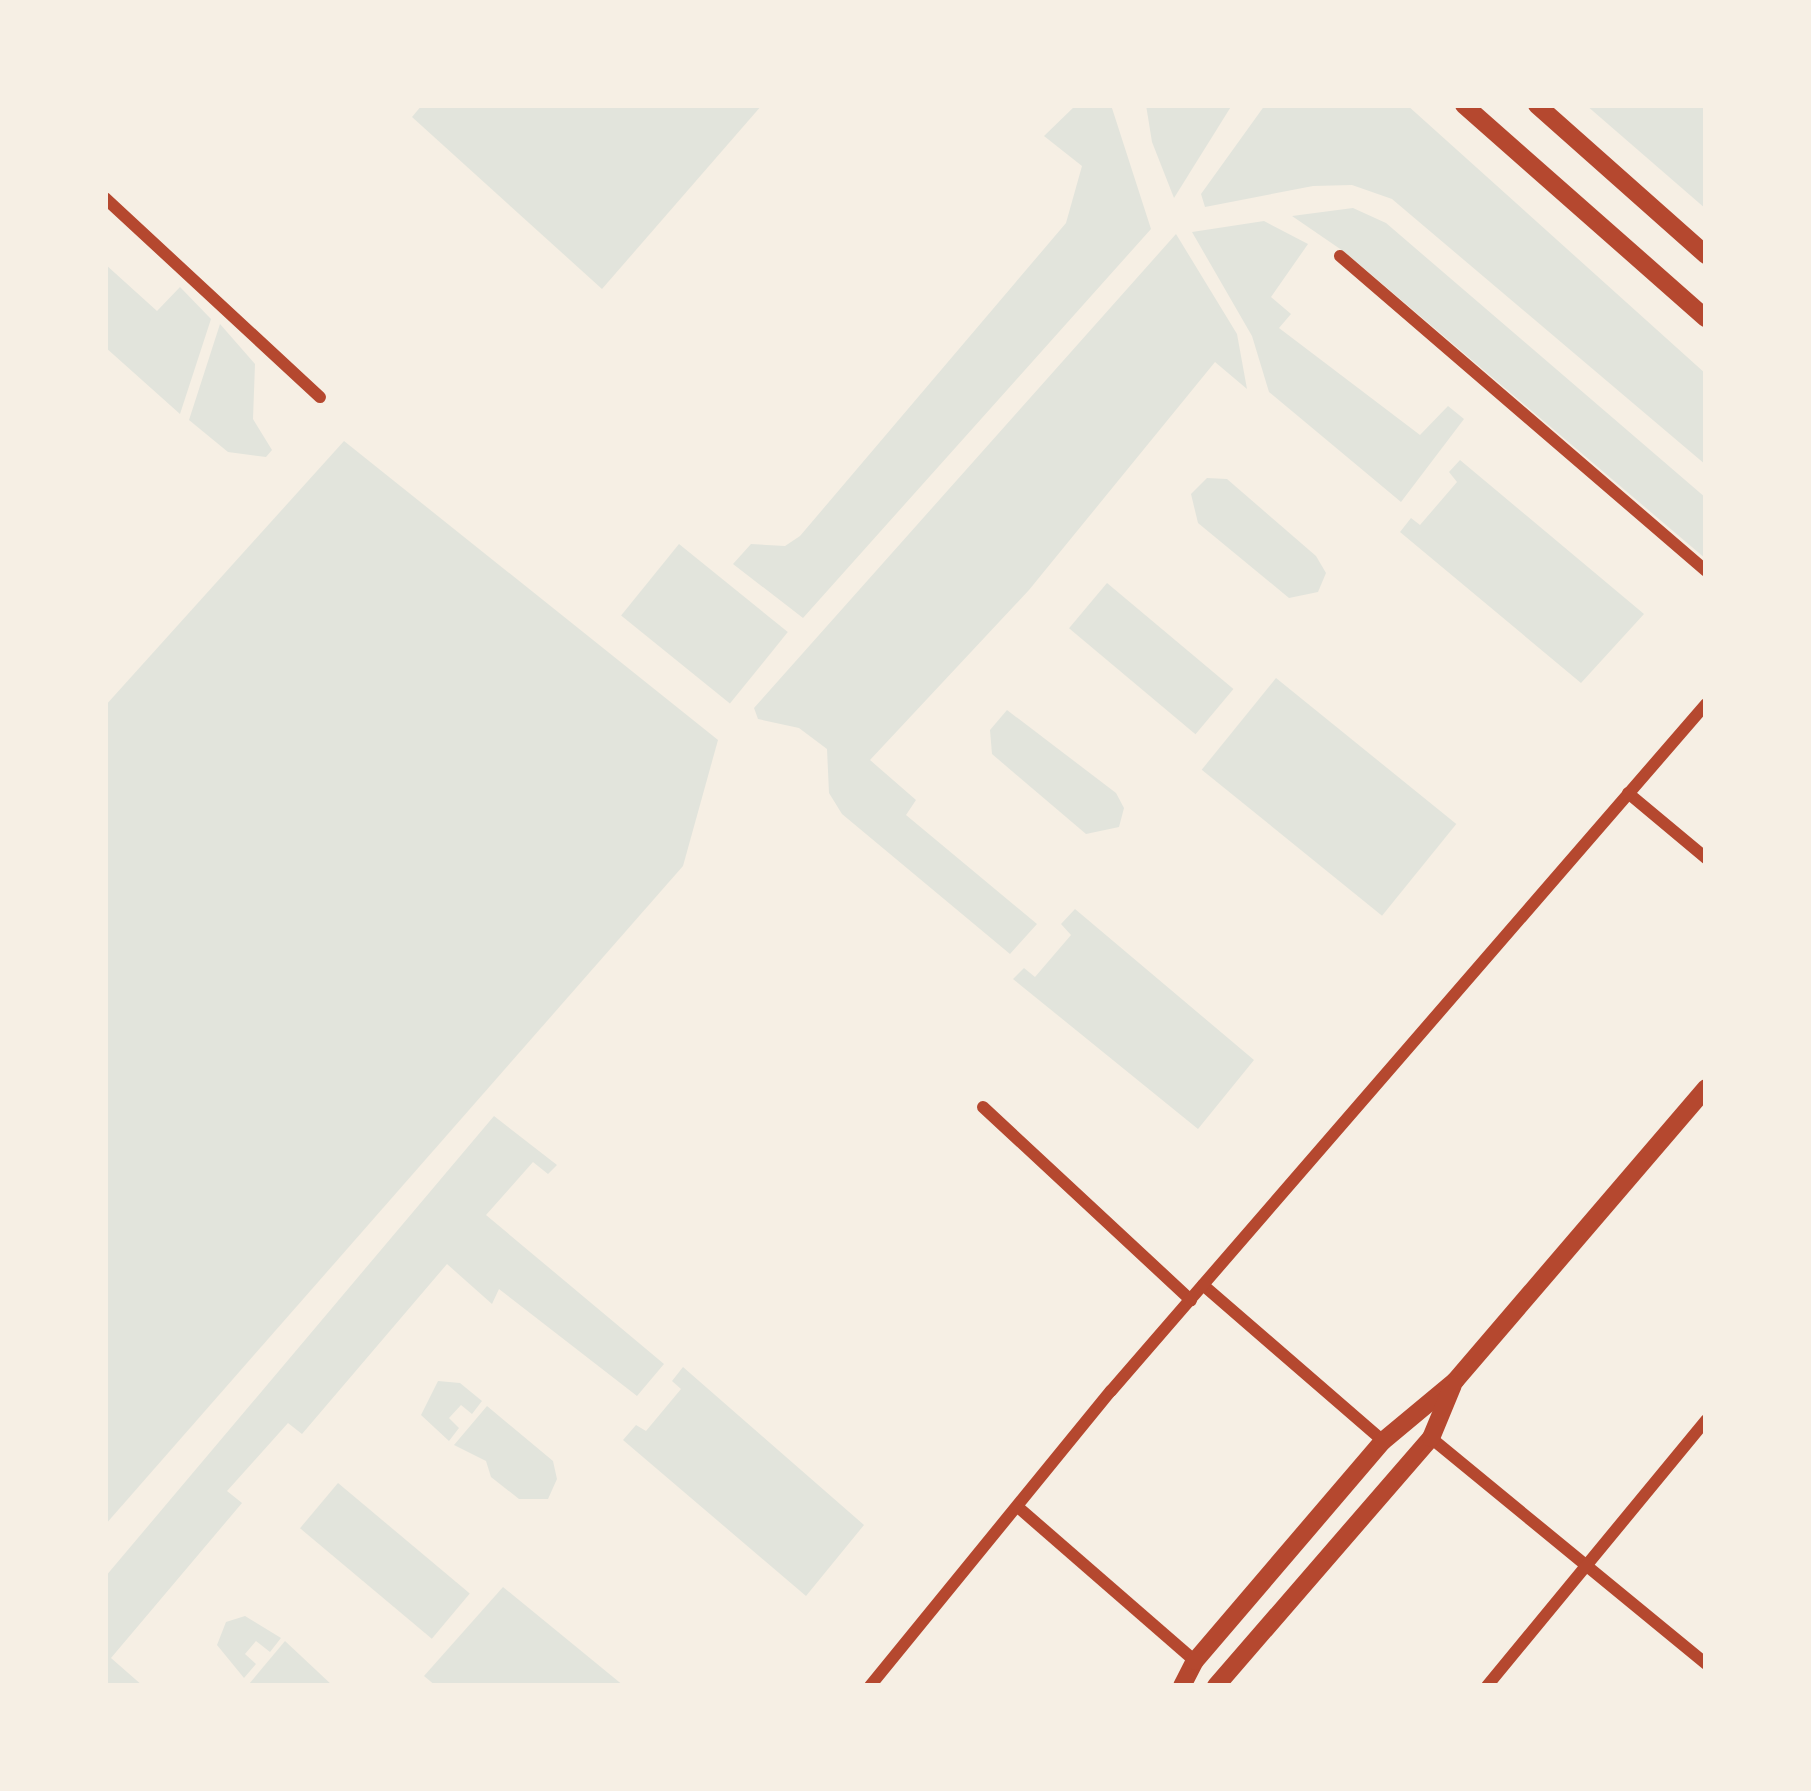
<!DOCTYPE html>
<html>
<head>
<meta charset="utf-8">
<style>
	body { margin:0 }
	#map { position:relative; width:1811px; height:1791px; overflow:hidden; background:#f6efe4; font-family:Arial,sans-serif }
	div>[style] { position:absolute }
	.green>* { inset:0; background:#e2e4dc; transform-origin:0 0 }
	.minor>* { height:12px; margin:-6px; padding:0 6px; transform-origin:6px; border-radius:6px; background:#b5482f }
	.secondary>* { height:18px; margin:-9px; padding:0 9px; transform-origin:9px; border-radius:9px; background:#b5482f }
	span { translate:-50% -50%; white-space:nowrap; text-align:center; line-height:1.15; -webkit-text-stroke:12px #f6efe4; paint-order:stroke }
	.frame { position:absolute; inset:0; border:108px solid #f6efe4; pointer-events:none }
</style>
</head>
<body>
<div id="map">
	<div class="green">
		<i style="clip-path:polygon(422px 105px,762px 105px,602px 289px,412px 117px)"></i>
		<i style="clip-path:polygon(1076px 105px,1111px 105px,1151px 229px,803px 618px,733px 564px,751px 544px,785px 546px,800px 536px,1066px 223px,1082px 166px,1044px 136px)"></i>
		<i style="clip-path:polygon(1146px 105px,1232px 105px,1174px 198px,1152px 142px)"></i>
		<i style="clip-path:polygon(1265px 105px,1407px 105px,1706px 374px,1706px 465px,1392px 199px,1352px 185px,1313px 186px,1205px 207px,1201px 194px)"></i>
		<i style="clip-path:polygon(1586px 105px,1706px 105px,1706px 209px)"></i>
		<i style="clip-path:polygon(1353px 208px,1386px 223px,1706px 498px,1706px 559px,1346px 253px,1292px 216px)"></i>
		<i style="clip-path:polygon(1264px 221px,1308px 244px,1271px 297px,1291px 314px,1279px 328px,1420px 435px,1448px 406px,1464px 419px,1401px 502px,1269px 392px,1252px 336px,1192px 232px)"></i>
		<i style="clip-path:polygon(1176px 234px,1237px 334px,1247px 389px,1215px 362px,1029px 590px,870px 760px,916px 800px,906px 815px,1037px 924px,1010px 954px,842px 814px,829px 793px,827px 749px,799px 728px,758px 719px,754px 708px)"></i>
		<i style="clip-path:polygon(105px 264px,157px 311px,180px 287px,211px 319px,180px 414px,105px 347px)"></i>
		<i style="clip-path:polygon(220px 324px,255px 364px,253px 419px,272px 450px,266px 457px,228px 452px,189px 420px)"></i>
		<i style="clip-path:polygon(344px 441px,718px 740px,683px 866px,105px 1525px,105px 706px)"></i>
		<i style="clip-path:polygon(1460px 460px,1644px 614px,1581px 683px,1400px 532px,1411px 518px,1420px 525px,1457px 482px,1449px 472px)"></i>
		<i style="clip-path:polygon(1207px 478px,1227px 479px,1316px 556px,1326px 573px,1318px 592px,1289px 598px,1198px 523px,1191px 494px)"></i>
		<i style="left:679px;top:544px;width:140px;height:92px;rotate:39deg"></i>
		<i style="left:1107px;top:583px;width:165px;height:59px;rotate:40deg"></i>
		<i style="left:1276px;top:678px;width:232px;height:118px;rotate:39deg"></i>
		<i style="clip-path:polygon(1007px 710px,1116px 793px,1124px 808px,1119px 827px,1086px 834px,992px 754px,990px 730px)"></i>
		<i style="clip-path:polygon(1075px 909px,1254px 1060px,1198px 1129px,1013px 979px,1024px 968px,1035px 977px,1071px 935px,1061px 924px)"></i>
		<i style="clip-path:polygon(494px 1116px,557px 1165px,548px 1174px,533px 1162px,486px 1215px,664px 1364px,637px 1396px,499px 1289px,492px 1304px,447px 1264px,302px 1434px,288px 1423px,227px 1491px,242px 1503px,111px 1658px,143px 1686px,105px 1686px,105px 1577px)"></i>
		<i style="clip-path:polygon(683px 1367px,864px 1525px,806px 1596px,623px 1440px,636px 1425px,646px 1431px,681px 1389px,672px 1381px)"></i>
		<i style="clip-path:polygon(438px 1381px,460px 1383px,482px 1401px,472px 1414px,461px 1405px,449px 1418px,459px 1428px,449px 1441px,421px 1415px)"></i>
		<i style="clip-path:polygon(487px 1406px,553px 1461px,557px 1479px,548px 1499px,519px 1499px,491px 1477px,486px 1461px,454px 1445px)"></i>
		<i style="left:338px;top:1483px;width:172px;height:59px;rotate:40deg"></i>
		<i style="clip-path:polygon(503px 1587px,624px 1686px,436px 1686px,424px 1676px)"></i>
		<i style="clip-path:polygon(245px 1616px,281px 1638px,270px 1652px,256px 1641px,245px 1654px,256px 1664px,244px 1678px,217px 1645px,226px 1622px)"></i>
		<i style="clip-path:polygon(285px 1641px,333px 1686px,249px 1684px)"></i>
	</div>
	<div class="minor">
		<i style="left:105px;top:198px;width:293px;rotate:42.8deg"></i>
		<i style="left:1340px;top:256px;width:483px;rotate:40.7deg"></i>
		<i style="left:1628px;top:793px;width:102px;rotate:39.8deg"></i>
		<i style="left:983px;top:1107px;width:284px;rotate:42.9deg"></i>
		<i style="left:1203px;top:1285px;width:238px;rotate:40.9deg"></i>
		<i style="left:1431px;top:1438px;width:356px;rotate:39.4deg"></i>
		<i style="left:1019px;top:1508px;width:233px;rotate:41deg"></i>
		<i style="left:870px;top:1686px;width:381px;rotate:-50.8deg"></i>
		<i style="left:1111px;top:1391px;width:909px;rotate:-49.1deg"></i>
		<i style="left:1487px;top:1686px;width:345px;rotate:-50.5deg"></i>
	</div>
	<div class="secondary">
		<i style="left:1464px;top:105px;width:322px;rotate:41.4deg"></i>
		<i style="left:1537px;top:105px;width:226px;rotate:41.6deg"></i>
		<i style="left:1182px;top:1686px;width:28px;rotate:-63deg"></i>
		<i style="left:1195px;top:1661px;width:289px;rotate:-49.5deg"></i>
		<i style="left:1383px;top:1441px;width:94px;rotate:-39.8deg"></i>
		<i style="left:1455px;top:1381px;width:386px;rotate:-49.4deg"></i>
		<i style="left:1216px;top:1686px;width:328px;rotate:-49.1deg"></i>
		<i style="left:1431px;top:1438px;width:57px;rotate:-67.5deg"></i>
	</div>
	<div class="frame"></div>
</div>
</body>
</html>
